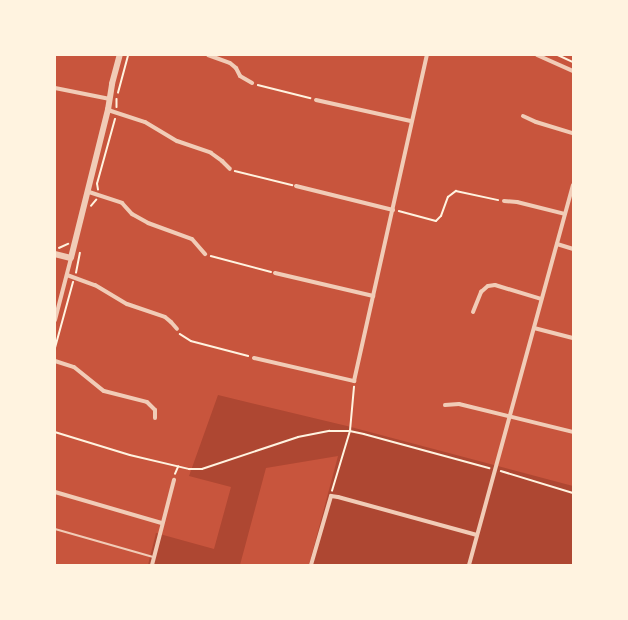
<!DOCTYPE html>
<html>
<head>
<meta charset="utf-8">
<style>
	body { margin:0 }
	#map { position:relative; width:628px; height:620px; overflow:hidden; background:#c8553d; font-family:"Public Sans",sans-serif }
	div>[style] { position:absolute }
	.green>* { inset:0; background:#ae4732 }
	.path>* { height:1.5px; margin:-0.75px; padding:0 0.75px; transform-origin:0.75px; border-radius:0.75px; background:#fff3e0 }
	.service>* { height:2px; margin:-1px; padding:0 1px; transform-origin:1px; border-radius:1px; background:#f1ccb7 }
	.minor>* { height:4px; margin:-2px; padding:0 2px; transform-origin:2px; border-radius:2px; background:#f1ccb7 }
	.tertiary>* { height:5.5px; margin:-2.75px; padding:0 2.75px; transform-origin:2.75px; border-radius:2.75px; background:#f1ccb7 }
	span { translate:-50% -50%; white-space:nowrap; text-align:center; line-height:1.15; -webkit-text-stroke:3px #fff3e0; paint-order:stroke }
	.frame { position:absolute; inset:0; border:56px solid #fff3e0; pointer-events:none }
</style>
</head>
<body>
<div id="map">
	<div class="green">
		<i style="clip-path:polygon(218px 395px,347px 426px,573px 486px,573px 565px,309px 565px,338px 456px,266px 468px,240px 565px,148px 565px,156px 533px,214px 549px,231px 487px,189px 476px)"></i>
	</div>
	<div class="path">
		<i style="left:558px;top:55px;width:17px;rotate:25deg"></i>
		<i style="left:258px;top:85px;width:54px;rotate:14deg"></i>
		<i style="left:118px;top:93px;width:39px;rotate:-75deg"></i>
		<i style="left:117px;top:99px;width:8px;rotate:90deg"></i>
		<i style="left:235px;top:171px;width:59px;rotate:13.8deg"></i>
		<i style="left:98px;top:190px;width:6px;rotate:-99deg"></i>
		<i style="left:97px;top:184px;width:67px;rotate:-74.5deg"></i>
		<i style="left:91px;top:206px;width:8px;rotate:-50deg"></i>
		<i style="left:399px;top:211px;width:38px;rotate:15deg"></i>
		<i style="left:436px;top:221px;width:7px;rotate:-45deg"></i>
		<i style="left:441px;top:216px;width:20px;rotate:-70deg"></i>
		<i style="left:448px;top:197px;width:10px;rotate:-37deg"></i>
		<i style="left:456px;top:191px;width:43px;rotate:12.1deg"></i>
		<i style="left:59px;top:248px;width:10px;rotate:-24deg"></i>
		<i style="left:211px;top:256px;width:62px;rotate:14.9deg"></i>
		<i style="left:76px;top:273px;width:20px;rotate:-79deg"></i>
		<i style="left:180px;top:334px;width:13px;rotate:32deg"></i>
		<i style="left:191px;top:341px;width:59px;rotate:14.7deg"></i>
		<i style="left:55px;top:348px;width:68px;rotate:-74.7deg"></i>
		<i style="left:55px;top:432px;width:78px;rotate:17deg"></i>
		<i style="left:130px;top:455px;width:61px;rotate:13.3deg"></i>
		<i style="left:189px;top:469px;width:13px"></i>
		<i style="left:202px;top:469px;width:101px;rotate:-18.4deg"></i>
		<i style="left:298px;top:437px;width:32px;rotate:-11deg"></i>
		<i style="left:329px;top:431px;width:21px"></i>
		<i style="left:350px;top:431px;width:14px;rotate:12deg"></i>
		<i style="left:364px;top:434px;width:130px;rotate:15.2deg"></i>
		<i style="left:501px;top:471px;width:75px;rotate:17deg"></i>
		<i style="left:175px;top:474px;width:8px;rotate:-67deg"></i>
		<i style="left:332px;top:491px;width:63px;rotate:-73.3deg"></i>
		<i style="left:350px;top:431px;width:44px;rotate:-84.8deg"></i>
	</div>
	<div class="service">
		<i style="left:55px;top:529px;width:102px;rotate:15.9deg"></i>
	</div>
	<div class="minor">
		<i style="left:208px;top:55px;width:23px;rotate:20deg"></i>
		<i style="left:230px;top:63px;width:8px;rotate:40deg"></i>
		<i style="left:236px;top:68px;width:9px;rotate:63deg"></i>
		<i style="left:240px;top:76px;width:14px;rotate:30deg"></i>
		<i style="left:537px;top:55px;width:39px;rotate:24deg"></i>
		<i style="left:55px;top:88px;width:56px;rotate:11.3deg"></i>
		<i style="left:316px;top:100px;width:97px;rotate:12.5deg"></i>
		<i style="left:108px;top:110px;width:39px;rotate:18deg"></i>
		<i style="left:145px;top:122px;width:37px;rotate:31deg"></i>
		<i style="left:177px;top:141px;width:36px;rotate:19deg"></i>
		<i style="left:211px;top:153px;width:14px;rotate:36deg"></i>
		<i style="left:222px;top:161px;width:11px;rotate:45deg"></i>
		<i style="left:523px;top:116px;width:14px;rotate:25deg"></i>
		<i style="left:536px;top:122px;width:39px;rotate:17deg"></i>
		<i style="left:296px;top:186px;width:100px;rotate:13.9deg"></i>
		<i style="left:89px;top:192px;width:35px;rotate:18deg"></i>
		<i style="left:122px;top:203px;width:15px;rotate:48deg"></i>
		<i style="left:132px;top:214px;width:18px;rotate:29deg"></i>
		<i style="left:148px;top:223px;width:47px;rotate:20deg"></i>
		<i style="left:192px;top:239px;width:20px;rotate:49deg"></i>
		<i style="left:504px;top:201px;width:13px;rotate:4deg"></i>
		<i style="left:517px;top:202px;width:49px;rotate:14deg"></i>
		<i style="left:557px;top:244px;width:17px;rotate:17deg"></i>
		<i style="left:275px;top:273px;width:101px;rotate:13.2deg"></i>
		<i style="left:67px;top:275px;width:30px;rotate:20deg"></i>
		<i style="left:95px;top:285px;width:37px;rotate:31deg"></i>
		<i style="left:127px;top:304px;width:40px;rotate:18.9deg"></i>
		<i style="left:165px;top:317px;width:8px;rotate:40deg"></i>
		<i style="left:171px;top:322px;width:9px;rotate:49deg"></i>
		<i style="left:473px;top:312px;width:22px;rotate:-68deg"></i>
		<i style="left:481px;top:292px;width:9px;rotate:-41deg"></i>
		<i style="left:488px;top:286px;width:7px;rotate:-8deg"></i>
		<i style="left:495px;top:285px;width:48px;rotate:16.9deg"></i>
		<i style="left:55px;top:320px;width:64px;rotate:-75.5deg"></i>
		<i style="left:534px;top:328px;width:40px;rotate:14.4deg"></i>
		<i style="left:254px;top:358px;width:103px;rotate:13deg"></i>
		<i style="left:354px;top:381px;width:334px;rotate:-77.4deg"></i>
		<i style="left:55px;top:361px;width:20px;rotate:18deg"></i>
		<i style="left:74px;top:367px;width:38px;rotate:39deg"></i>
		<i style="left:104px;top:391px;width:44px;rotate:14.3deg"></i>
		<i style="left:147px;top:402px;width:11px;rotate:45deg"></i>
		<i style="left:155px;top:410px;width:8px;rotate:90deg"></i>
		<i style="left:445px;top:405px;width:14px;rotate:-4deg"></i>
		<i style="left:459px;top:404px;width:117px;rotate:13.8deg"></i>
		<i style="left:55px;top:492px;width:111px;rotate:16.2deg"></i>
		<i style="left:152px;top:565px;width:88px;rotate:-75.5deg"></i>
		<i style="left:311px;top:565px;width:72px;rotate:-73.8deg"></i>
		<i style="left:331px;top:496px;width:7px;rotate:8deg"></i>
		<i style="left:338px;top:497px;width:144px;rotate:15.3deg"></i>
		<i style="left:469px;top:565px;width:394px;rotate:-74.7deg"></i>
	</div>
	<div class="tertiary">
		<i style="left:55px;top:254px;width:16px;rotate:14deg"></i>
		<i style="left:71px;top:258px;width:153px;rotate:-76deg"></i>
		<i style="left:108px;top:110px;width:26px;rotate:-81deg"></i>
		<i style="left:112px;top:84px;width:30px;rotate:-75deg"></i>
	</div>
	<div class="frame"></div>
</div>
</body>
</html>
